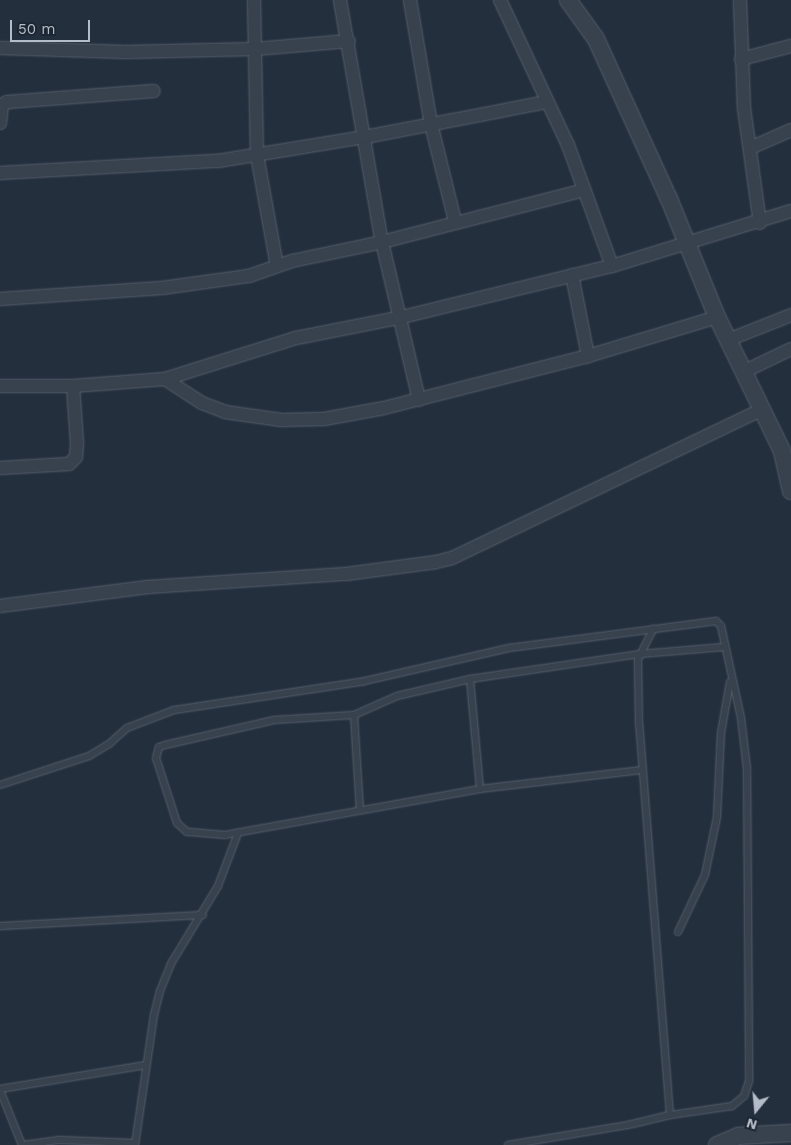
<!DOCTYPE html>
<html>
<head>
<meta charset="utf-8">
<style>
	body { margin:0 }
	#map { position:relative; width:791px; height:1145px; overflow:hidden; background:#242f3e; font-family:"Work Sans",sans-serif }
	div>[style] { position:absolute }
	.roads { filter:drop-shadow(0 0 1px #565f6c) drop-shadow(0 0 1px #565f6c) }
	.service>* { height:6px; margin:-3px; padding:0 3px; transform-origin:3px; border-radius:3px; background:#38414e }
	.minor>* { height:12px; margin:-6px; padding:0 6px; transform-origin:6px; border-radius:6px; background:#38414e }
	.tertiary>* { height:16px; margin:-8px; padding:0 8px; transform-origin:8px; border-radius:8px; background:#38414e }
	span { translate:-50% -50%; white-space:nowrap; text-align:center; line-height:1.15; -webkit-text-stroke:4px #1d2633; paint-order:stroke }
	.north { position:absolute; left:731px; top:1085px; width:50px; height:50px; -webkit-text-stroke:4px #1d2633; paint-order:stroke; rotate:197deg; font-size:14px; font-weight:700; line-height:20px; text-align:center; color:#b4bcc9 }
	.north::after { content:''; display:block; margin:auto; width:18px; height:22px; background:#b4bcc9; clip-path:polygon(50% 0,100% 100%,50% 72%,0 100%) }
	.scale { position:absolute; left:10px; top:20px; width:80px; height:22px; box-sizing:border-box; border:2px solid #b4bcc9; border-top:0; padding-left:6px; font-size:15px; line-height:18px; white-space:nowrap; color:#b4bcc9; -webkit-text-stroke:4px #1d2633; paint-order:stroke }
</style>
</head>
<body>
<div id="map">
	<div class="roads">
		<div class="service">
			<i style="left:470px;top:679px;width:110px;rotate:84.8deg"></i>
			<i style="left:354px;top:715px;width:95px;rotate:86.4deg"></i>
			<i style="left:641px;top:770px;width:162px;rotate:173.3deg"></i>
			<i style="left:480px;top:789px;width:259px;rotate:169.8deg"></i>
			<i style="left:225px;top:835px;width:38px;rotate:-175deg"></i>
			<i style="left:187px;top:832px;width:13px;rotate:-138deg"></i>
			<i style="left:177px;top:823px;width:68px;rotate:-107.9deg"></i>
			<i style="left:156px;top:758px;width:11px;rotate:-75deg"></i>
			<i style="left:159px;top:747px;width:6px;rotate:-18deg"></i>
			<i style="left:165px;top:745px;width:112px;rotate:-12.9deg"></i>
			<i style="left:274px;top:720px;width:80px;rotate:-3.6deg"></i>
			<i style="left:354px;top:715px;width:47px;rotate:-23.8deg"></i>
			<i style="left:397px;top:696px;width:75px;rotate:-13.1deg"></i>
			<i style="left:470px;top:679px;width:172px;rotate:-8.4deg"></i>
			<i style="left:640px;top:654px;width:84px;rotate:-4.8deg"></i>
			<i style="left:0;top:785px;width:94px;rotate:-18deg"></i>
			<i style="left:89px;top:756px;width:23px;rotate:-31deg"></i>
			<i style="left:109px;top:744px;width:24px;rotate:-42deg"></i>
			<i style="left:127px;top:728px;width:50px;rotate:-21deg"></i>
			<i style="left:174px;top:710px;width:193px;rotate:-8.6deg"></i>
			<i style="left:365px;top:681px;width:148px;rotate:-12.9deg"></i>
			<i style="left:509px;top:648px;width:209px;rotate:-7.4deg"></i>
			<i style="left:716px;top:621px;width:7px;rotate:45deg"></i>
			<i style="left:721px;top:626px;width:94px;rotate:77.7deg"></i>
			<i style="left:741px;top:718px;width:50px;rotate:83.2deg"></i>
			<i style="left:747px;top:768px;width:313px;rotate:89.6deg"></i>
			<i style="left:749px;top:1081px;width:16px;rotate:108deg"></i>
			<i style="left:744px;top:1096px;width:16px;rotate:140deg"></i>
			<i style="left:732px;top:1106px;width:63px;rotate:171.7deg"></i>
			<i style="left:0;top:926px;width:203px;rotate:-3.1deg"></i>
			<i style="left:678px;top:932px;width:63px;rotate:-64.7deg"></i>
			<i style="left:705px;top:875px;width:59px;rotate:-78.3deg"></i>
			<i style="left:717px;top:817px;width:84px;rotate:-87.3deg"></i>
			<i style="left:721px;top:733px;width:52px;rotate:-80deg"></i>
			<i style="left:0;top:1089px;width:148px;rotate:-9.3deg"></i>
			<i style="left:0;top:1090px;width:59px;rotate:68.2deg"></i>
			<i style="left:23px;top:1145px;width:37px;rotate:-8deg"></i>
			<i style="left:60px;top:1140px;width:75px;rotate:2.3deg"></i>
			<i style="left:135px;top:1145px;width:131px;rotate:-81.7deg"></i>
			<i style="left:154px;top:1015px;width:25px;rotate:-76deg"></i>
			<i style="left:160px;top:991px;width:31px;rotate:-68deg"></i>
			<i style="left:172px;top:962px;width:89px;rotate:-58.8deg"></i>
			<i style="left:218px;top:886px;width:57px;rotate:-69.3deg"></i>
			<i style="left:508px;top:1145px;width:122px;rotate:-9.5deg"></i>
			<i style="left:628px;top:1125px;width:43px;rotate:-13.4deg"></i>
			<i style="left:670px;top:1115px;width:391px;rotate:-94.5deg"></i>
			<i style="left:639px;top:725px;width:66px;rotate:-90.9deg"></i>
			<i style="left:638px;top:659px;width:34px;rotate:-63deg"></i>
		</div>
		<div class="minor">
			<i style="left:254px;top:0;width:155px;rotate:88.9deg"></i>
			<i style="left:257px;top:155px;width:113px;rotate:79.8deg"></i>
			<i style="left:340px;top:0;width:246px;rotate:80.2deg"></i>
			<i style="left:382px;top:242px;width:162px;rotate:76.8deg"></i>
			<i style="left:410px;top:0;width:126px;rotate:80.4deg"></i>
			<i style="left:431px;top:124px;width:100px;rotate:76.1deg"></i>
			<i style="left:500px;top:0;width:160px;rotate:64.9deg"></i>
			<i style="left:568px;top:145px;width:129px;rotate:70deg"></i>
			<i style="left:740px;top:0;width:108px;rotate:87.9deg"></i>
			<i style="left:744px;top:108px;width:116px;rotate:82.1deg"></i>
			<i style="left:0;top:48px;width:126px;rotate:1.8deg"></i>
			<i style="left:126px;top:52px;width:129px;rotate:-1.3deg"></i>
			<i style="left:255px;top:49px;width:94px;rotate:-4.9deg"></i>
			<i style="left:741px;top:59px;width:52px;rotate:-14.6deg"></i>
			<i style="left:0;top:123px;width:18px;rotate:-84deg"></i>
			<i style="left:2px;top:105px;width:6px;rotate:-31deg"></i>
			<i style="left:7px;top:102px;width:147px;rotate:-4.3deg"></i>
			<i style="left:750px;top:148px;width:45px;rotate:-23.7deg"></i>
			<i style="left:0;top:173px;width:218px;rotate:-3.2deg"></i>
			<i style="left:218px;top:161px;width:149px;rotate:-9.3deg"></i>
			<i style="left:365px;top:137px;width:184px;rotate:-10.9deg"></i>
			<i style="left:572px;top:275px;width:83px;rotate:78.8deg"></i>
			<i style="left:0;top:299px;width:162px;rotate:-3.9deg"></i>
			<i style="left:162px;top:288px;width:88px;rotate:-7.9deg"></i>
			<i style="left:249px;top:276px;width:46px;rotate:-19.2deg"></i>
			<i style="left:292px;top:261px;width:92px;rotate:-11.9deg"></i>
			<i style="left:382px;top:242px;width:209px;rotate:-14.4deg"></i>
			<i style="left:728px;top:340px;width:68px;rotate:-21.6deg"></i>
			<i style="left:743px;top:372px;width:53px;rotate:-25.6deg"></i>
			<i style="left:165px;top:379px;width:44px;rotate:33deg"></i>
			<i style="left:202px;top:403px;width:25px;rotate:21deg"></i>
			<i style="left:225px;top:412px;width:57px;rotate:8.1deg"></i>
			<i style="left:281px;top:420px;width:43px;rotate:-1.3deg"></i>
			<i style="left:324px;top:419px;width:61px;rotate:-10.4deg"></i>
			<i style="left:384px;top:408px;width:211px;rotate:-14.3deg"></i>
			<i style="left:588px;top:356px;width:135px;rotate:-16.8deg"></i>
			<i style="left:0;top:386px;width:73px"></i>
			<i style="left:73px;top:386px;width:92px;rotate:-4.4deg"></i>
			<i style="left:165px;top:379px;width:137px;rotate:-17.4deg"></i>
			<i style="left:296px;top:338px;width:104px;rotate:-11.1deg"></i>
			<i style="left:398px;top:318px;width:220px;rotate:-13.7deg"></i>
			<i style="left:612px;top:266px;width:187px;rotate:-17.1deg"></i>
			<i style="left:0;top:468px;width:69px;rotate:-3.3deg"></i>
			<i style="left:69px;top:464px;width:10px;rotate:-45deg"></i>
			<i style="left:76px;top:457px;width:14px;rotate:-86deg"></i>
			<i style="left:77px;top:443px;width:57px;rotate:-94deg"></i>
			<i style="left:0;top:606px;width:149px;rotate:-7.3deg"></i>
			<i style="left:148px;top:587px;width:198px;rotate:-3.8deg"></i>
			<i style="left:346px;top:574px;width:91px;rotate:-7.6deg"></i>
			<i style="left:436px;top:562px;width:16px;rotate:-14deg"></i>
			<i style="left:452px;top:558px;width:343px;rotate:-25.6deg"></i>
		</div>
		<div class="tertiary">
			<i style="left:568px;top:0;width:48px;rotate:54.3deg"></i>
			<i style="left:596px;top:39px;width:176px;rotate:65.5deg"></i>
			<i style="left:669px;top:199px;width:127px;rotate:67.9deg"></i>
			<i style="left:717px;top:317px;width:149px;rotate:64.1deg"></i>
			<i style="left:782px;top:451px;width:41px;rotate:77.3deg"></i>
			<i style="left:717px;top:1145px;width:23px;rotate:-23deg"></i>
			<i style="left:738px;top:1136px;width:53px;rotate:-3.2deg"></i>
		</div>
	</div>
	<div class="north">N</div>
	<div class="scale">50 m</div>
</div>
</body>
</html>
